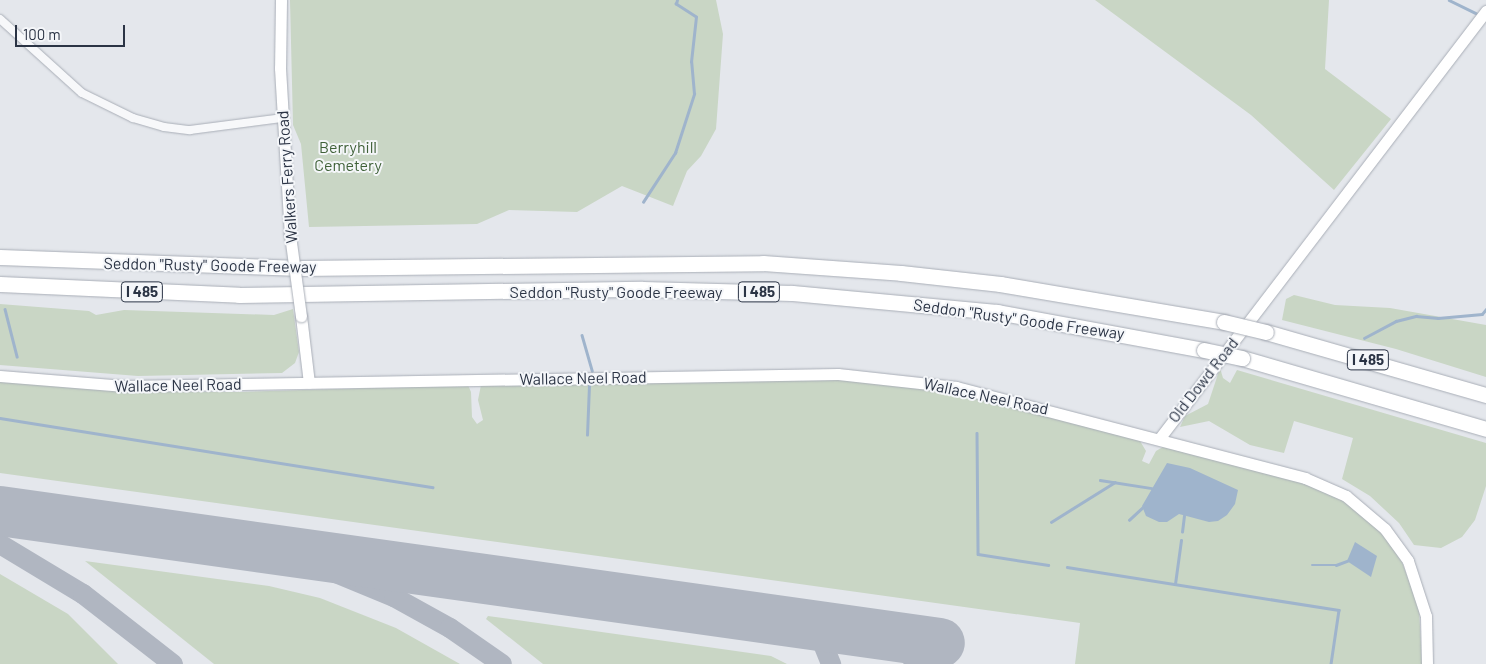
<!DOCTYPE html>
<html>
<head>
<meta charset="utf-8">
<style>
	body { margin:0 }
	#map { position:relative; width:1486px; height:664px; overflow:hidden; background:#e4e7ec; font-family:Barlow,sans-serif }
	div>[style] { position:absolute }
	.green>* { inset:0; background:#c9d6c5 }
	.water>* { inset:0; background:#9fb4cc }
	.stream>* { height:2.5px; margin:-1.25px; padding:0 1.25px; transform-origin:1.25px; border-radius:1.25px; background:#9fb4cc }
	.taxiway>* { height:20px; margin:-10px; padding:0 10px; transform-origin:10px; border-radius:10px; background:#b0b6c1 }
	.runway>* { height:50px; margin:-25px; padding:0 25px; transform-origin:25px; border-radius:25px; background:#b0b6c1 }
	.roads { filter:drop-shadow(0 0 1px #a9aeb7) drop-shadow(0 0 1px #a9aeb7) }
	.street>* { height:8px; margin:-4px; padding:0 4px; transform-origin:4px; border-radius:4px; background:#f7f8fa }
	.secondary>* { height:11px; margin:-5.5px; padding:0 5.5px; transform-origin:5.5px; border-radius:5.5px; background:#fff }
	.highway>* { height:15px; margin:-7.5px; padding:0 7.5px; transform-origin:7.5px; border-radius:7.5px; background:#fff }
	.bridges { filter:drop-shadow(0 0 1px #a9aeb7) drop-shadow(0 0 1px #a9aeb7) }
	.secondary-bridge>* { height:11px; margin:-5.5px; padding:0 5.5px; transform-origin:5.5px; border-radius:5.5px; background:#fff }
	.highway-bridge>* { height:15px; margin:-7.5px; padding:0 7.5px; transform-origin:7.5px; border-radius:7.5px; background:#fff }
	span { translate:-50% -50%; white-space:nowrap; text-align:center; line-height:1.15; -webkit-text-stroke:4px #f4f6f9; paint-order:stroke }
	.shield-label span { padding:1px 4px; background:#f4f6f9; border:1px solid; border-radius:4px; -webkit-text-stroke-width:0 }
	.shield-label { font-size:15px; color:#2b3445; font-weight:700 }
	.park-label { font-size:16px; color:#3f6138 }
	.street-label { font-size:16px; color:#2b3445 }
	.scale { position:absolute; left:15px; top:25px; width:110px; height:22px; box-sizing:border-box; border:2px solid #2b3445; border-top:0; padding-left:6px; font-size:15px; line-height:18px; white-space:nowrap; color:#2b3445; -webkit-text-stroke:4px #f4f6f9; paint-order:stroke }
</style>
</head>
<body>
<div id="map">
	<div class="green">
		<i style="clip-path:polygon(290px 0,716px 0,723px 34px,716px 129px,701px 156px,687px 171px,673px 206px,622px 186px,577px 212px,509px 210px,477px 224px,309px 227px,301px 144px,293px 125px)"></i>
		<i style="clip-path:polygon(1095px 0,1329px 0,1325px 69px,1391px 119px,1334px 190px,1251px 115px)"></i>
		<i style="clip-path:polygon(1294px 295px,1335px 305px,1390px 308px,1486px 325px,1486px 377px,1396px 349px,1282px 320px,1286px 299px)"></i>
		<i style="clip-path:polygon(0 304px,89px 311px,96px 315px,124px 310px,274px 315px,293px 309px,299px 352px,295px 363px,282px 373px,138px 376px,0 365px)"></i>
		<i style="clip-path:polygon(1220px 368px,1223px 378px,1230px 383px,1237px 370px,1486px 443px,1486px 486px,1475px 520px,1462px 537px,1441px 548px,1414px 545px,1399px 523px,1370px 496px,1342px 479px,1353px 438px,1294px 421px,1284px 453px,1250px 445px,1209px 421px,1180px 427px,1185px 416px,1208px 404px)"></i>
		<i style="clip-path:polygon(844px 379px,959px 392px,1140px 441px,1146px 451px,1142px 461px,1149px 464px,1156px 451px,1163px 447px,1304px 483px,1342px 499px,1381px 531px,1402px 562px,1419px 608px,1422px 664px,1075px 664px,1080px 623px,0 473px,0 381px,125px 392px,238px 392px,468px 385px,471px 392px,472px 417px,477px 424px,483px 420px,478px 400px,481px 385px)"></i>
		<i style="clip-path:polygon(85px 561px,269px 586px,320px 598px,396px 628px,460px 664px,214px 664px)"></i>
		<i style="clip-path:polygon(0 574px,68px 614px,118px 664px,0 664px)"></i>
		<i style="clip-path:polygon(488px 616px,771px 656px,787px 664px,543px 664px,486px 619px)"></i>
	</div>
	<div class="water">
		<i style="clip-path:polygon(1167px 463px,1190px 468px,1238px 490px,1235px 504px,1227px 515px,1218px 521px,1209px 522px,1179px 514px,1167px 522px,1159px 522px,1146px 516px,1142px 506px)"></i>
		<i style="clip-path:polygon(1355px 542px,1377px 556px,1371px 577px,1347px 561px)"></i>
	</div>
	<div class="stream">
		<i style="left:1449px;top:0;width:30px;rotate:26deg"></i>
		<i style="left:643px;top:202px;width:59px;rotate:-56.9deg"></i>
		<i style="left:675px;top:153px;width:62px;rotate:-72.1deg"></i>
		<i style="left:694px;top:94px;width:32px;rotate:-95deg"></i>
		<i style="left:691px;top:62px;width:45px;rotate:-83.7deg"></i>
		<i style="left:696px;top:17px;width:24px;rotate:-147deg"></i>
		<i style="left:676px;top:4px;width:4px;rotate:-76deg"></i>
		<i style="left:5px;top:309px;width:49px;rotate:75.7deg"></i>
		<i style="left:582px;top:335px;width:37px;rotate:74deg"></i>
		<i style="left:1364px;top:338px;width:36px;rotate:-28deg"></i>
		<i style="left:1396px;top:321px;width:21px;rotate:-14deg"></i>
		<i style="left:1416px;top:316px;width:22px;rotate:5deg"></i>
		<i style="left:1438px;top:318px;width:44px;rotate:-5.2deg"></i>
		<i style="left:1482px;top:314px;width:6px;rotate:-51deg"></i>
		<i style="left:0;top:418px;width:438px;rotate:9.1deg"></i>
		<i style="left:977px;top:433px;width:121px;rotate:89.5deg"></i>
		<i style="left:978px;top:554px;width:71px;rotate:8.9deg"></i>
		<i style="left:587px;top:435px;width:50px;rotate:-87.7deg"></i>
		<i style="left:1100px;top:480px;width:52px;rotate:8.9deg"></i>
		<i style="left:1129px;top:520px;width:18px;rotate:-43deg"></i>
		<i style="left:1051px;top:522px;width:75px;rotate:-32deg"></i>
		<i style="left:1182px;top:532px;width:16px;rotate:-83deg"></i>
		<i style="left:1312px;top:565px;width:24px"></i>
		<i style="left:1336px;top:565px;width:12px;rotate:-20deg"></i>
		<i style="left:1067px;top:567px;width:275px;rotate:9deg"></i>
		<i style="left:1339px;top:610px;width:55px;rotate:98.4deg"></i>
		<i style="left:1175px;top:584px;width:44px;rotate:-82.2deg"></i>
	</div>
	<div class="taxiway">
		<i style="left:0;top:544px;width:97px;rotate:31.1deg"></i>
		<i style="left:83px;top:594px;width:114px;rotate:37.9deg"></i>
		<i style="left:249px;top:546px;width:80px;rotate:16.6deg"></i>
		<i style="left:326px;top:569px;width:74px;rotate:22.4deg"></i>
		<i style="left:394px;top:597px;width:64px;rotate:29deg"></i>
		<i style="left:450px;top:628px;width:63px;rotate:34.7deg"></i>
		<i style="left:780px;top:621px;width:32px;rotate:20deg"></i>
		<i style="left:810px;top:632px;width:18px;rotate:43deg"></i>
		<i style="left:823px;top:644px;width:22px;rotate:68deg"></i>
		<i style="left:881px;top:635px;width:24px;rotate:24deg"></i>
		<i style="left:903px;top:645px;width:23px;rotate:56deg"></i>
	</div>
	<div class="runway">
		<i style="left:0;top:511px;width:949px;rotate:7.99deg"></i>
	</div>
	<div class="roads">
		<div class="street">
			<i style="left:0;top:19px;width:110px;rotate:42.1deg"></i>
			<i style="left:82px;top:93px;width:57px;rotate:26.1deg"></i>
			<i style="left:133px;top:118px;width:32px;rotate:16deg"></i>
			<i style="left:164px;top:127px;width:26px;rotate:7deg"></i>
			<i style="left:190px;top:130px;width:94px;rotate:-7.4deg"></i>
		</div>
		<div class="secondary">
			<i style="left:281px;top:0;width:68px;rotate:90.8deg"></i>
			<i style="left:280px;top:68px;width:167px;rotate:86.6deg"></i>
			<i style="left:301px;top:316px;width:67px;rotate:83.2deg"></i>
			<i style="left:0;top:376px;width:125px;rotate:4.6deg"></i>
			<i style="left:125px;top:386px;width:713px;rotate:-0.96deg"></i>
			<i style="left:838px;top:374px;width:119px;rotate:6.3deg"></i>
			<i style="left:956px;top:387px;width:361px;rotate:14.6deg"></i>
			<i style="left:1305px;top:478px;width:45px;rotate:23.7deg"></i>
			<i style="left:1346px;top:496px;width:51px;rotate:40.2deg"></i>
			<i style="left:1385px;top:529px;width:39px;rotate:54deg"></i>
			<i style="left:1408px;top:561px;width:58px;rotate:71.9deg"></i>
			<i style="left:1426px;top:616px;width:48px;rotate:88.8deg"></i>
			<i style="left:1159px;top:439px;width:539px;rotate:-52.62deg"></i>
		</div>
		<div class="highway">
			<i style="left:0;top:257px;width:300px;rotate:2.1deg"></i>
			<i style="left:300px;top:268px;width:463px;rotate:-0.6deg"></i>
			<i style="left:763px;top:263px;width:138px;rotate:4.1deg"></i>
			<i style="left:901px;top:273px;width:100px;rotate:6.3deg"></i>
			<i style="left:1000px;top:284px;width:227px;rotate:9.6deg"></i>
			<i style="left:0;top:284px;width:239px;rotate:2.6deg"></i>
			<i style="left:239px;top:295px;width:403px;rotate:-0.9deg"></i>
			<i style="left:642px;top:289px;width:150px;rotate:1.5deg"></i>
			<i style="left:792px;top:293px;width:206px;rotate:5.3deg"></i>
			<i style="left:997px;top:312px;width:210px;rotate:10.4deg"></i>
			<i style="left:1266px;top:332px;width:229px;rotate:16deg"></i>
			<i style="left:1242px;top:358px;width:254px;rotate:16.2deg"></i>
		</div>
	</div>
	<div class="bridges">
		<div class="secondary-bridge">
			<i style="left:290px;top:235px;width:82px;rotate:82.3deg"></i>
		</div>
		<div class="highway-bridge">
			<i style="left:1224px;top:322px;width:43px;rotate:13.4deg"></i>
			<i style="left:1204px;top:350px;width:39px;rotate:12deg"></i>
		</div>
	</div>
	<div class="shield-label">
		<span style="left:142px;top:292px">I 485</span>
		<span style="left:759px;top:292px">I 485</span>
		<span style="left:1368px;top:360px">I 485</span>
	</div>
	<div class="park-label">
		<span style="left:348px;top:156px">Berryhill<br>Cemetery</span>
	</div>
	<div class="street-label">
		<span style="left:287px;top:177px;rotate:-94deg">Walkers Ferry Road</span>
		<span style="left:210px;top:265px;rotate:1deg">Seddon "Rusty" Goode Freeway</span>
		<span style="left:616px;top:292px">Seddon "Rusty" Goode Freeway</span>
		<span style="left:1019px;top:319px;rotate:8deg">Seddon "Rusty" Goode Freeway</span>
		<span style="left:583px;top:378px;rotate:-1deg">Wallace Neel Road</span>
		<span style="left:1203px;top:380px;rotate:-52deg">Old Dowd Road</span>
		<span style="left:178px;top:385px;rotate:-1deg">Wallace Neel Road</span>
		<span style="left:986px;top:396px;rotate:12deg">Wallace Neel Road</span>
	</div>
	<div class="scale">100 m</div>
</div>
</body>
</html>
